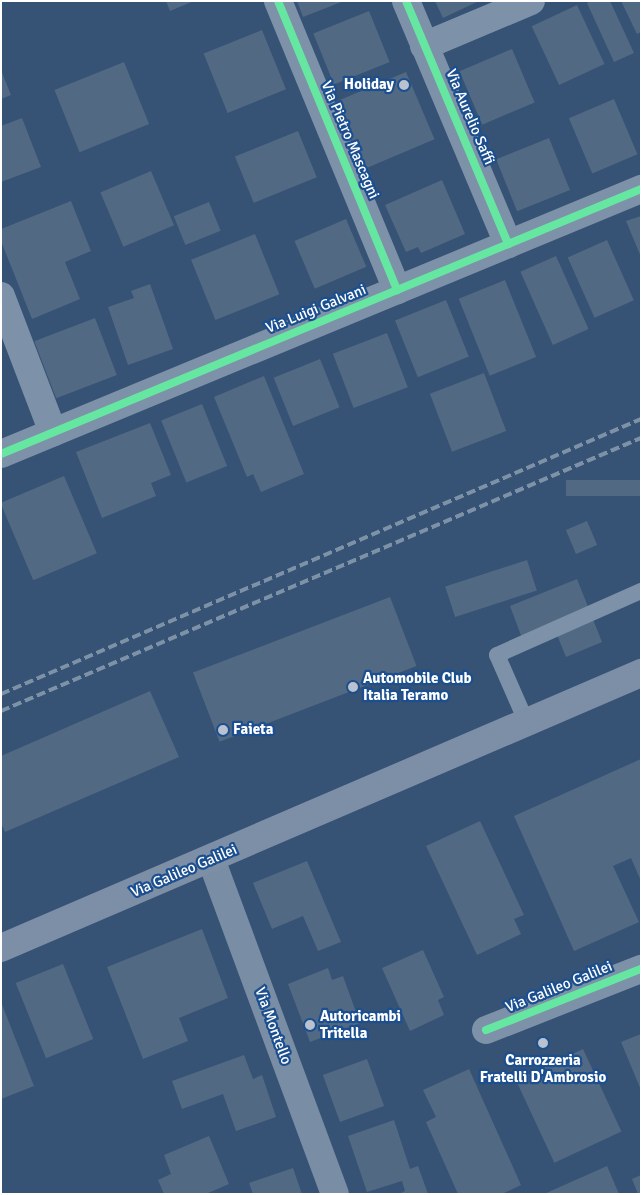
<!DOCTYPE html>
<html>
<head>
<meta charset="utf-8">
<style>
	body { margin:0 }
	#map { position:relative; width:642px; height:1195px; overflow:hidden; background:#365274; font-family:Signika,sans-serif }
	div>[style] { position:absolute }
	.building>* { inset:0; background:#526984; transform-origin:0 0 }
	.lane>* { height:16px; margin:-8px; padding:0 8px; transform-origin:8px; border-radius:8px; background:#7d92a8 }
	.street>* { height:28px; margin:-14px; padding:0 14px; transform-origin:14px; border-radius:14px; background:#7d92a8 }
	.secondary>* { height:28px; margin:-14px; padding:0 14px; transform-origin:14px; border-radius:14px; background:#798da4 }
	.primary>* { height:28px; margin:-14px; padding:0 14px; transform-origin:14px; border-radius:14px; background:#7d8ea7 }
	.rail>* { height:4px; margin-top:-2px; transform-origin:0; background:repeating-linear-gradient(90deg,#7e92a7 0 9px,transparent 0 13px) }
	.cycleway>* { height:8px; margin:-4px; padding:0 4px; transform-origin:4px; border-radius:4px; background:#66e7a1 }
	.dots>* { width:14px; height:14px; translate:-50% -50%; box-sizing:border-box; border:2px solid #1b4f8f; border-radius:50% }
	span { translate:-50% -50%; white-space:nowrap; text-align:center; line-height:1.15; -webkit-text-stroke:4.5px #1b4f8f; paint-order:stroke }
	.poi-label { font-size:15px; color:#fff; font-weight:700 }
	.right { translate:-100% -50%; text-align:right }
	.left { translate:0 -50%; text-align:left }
	.street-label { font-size:15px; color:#fff }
	.frame { position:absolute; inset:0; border:2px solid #fff; pointer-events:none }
</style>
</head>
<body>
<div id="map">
	<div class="building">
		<i style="clip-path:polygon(166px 1px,194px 1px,170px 11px)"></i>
		<i style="clip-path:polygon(297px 1px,344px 1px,303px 17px)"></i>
		<i style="clip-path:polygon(435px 1px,479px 1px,443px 18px)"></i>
		<i style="clip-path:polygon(591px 1px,610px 1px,634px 53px,614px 62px,587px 3px)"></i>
		<i style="clip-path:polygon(621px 1px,641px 1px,641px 32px,637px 34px)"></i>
		<i style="left:577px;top:5px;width:65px;height:50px;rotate:65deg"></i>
		<i style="left:369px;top:11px;width:55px;height:60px;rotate:68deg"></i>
		<i style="left:262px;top:30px;width:64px;height:63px;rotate:68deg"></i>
		<i style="left:512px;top:49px;width:58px;height:57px;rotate:67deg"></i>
		<i style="left:124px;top:62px;width:67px;height:75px;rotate:68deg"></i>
		<i style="clip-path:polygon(1px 70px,11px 95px,1px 99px)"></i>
		<i style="left:406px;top:72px;width:73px;height:77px;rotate:67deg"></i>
		<i style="left:614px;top:99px;width:60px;height:49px;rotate:67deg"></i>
		<i style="clip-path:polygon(22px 118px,41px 167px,1px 182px,1px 126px)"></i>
		<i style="left:298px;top:131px;width:50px;height:68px;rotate:68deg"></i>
		<i style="left:549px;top:138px;width:56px;height:57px;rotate:68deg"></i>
		<i style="left:151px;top:171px;width:59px;height:55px;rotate:67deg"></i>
		<i style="clip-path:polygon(442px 180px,465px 234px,421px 253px,418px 247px,406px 252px,385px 205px)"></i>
		<i style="clip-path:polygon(71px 201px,91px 251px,65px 262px,80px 299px,32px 319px,1px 241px,1px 229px)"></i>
		<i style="left:209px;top:202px;width:31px;height:38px;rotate:68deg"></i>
		<i style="clip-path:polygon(641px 216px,641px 257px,626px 221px)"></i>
		<i style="left:346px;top:219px;width:52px;height:56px;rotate:67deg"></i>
		<i style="left:255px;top:234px;width:65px;height:69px;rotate:68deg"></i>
		<i style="left:607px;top:240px;width:66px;height:43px;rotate:66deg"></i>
		<i style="left:556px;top:256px;width:80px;height:39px;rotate:66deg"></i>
		<i style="left:505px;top:280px;width:83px;height:50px;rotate:68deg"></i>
		<i style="clip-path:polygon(150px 284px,173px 349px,128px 365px,108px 307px,134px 298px,131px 291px)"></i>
		<i style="left:446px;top:300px;width:61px;height:55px;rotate:68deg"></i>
		<i style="left:95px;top:318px;width:61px;height:65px;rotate:69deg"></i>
		<i style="left:387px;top:333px;width:58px;height:58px;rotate:69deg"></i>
		<i style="left:320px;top:359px;width:52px;height:50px;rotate:68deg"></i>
		<i style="left:484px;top:373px;width:62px;height:58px;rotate:69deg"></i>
		<i style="clip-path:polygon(264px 376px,304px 474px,261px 492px,253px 474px,247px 477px,214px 397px)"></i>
		<i style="left:202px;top:404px;width:67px;height:44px;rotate:68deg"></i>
		<i style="clip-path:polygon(150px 423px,171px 475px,151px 483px,156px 496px,102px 518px,76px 452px)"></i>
		<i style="left:64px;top:476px;width:84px;height:69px;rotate:67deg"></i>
		<i style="left:641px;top:480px;width:16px;height:75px;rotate:90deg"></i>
		<i style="left:587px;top:521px;width:26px;height:23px;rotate:67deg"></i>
		<i style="left:527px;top:560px;width:32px;height:86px;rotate:72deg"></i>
		<i style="clip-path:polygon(577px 579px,602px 642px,566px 657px,553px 625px,522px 638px,510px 606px)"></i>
		<i style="left:390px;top:597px;width:74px;height:211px;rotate:69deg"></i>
		<i style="clip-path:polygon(150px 691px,179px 757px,5px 832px,1px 823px,1px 756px)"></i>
		<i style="clip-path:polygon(641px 759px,641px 881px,631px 858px,613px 866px,639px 922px,574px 951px,514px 816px)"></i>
		<i style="clip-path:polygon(480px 821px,524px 915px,514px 919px,521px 934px,477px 955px,426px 846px)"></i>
		<i style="clip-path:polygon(307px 861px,341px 942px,318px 951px,303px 916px,272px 929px,253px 883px)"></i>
		<i style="clip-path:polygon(202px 929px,228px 998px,179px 1018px,188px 1041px,143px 1059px,107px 967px)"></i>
		<i style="clip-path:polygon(423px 950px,444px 997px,438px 1000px,444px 1015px,410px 1031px,382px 968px)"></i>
		<i style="left:63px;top:964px;width:81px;height:51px;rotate:68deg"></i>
		<i style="clip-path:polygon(328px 968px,332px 980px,343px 976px,360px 1023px,310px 1042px,288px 984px)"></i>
		<i style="clip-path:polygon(1px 1002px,34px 1086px,1px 1099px)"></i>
		<i style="clip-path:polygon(641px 1034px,641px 1090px,621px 1042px)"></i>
		<i style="left:583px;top:1049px;width:91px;height:74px;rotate:65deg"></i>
		<i style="clip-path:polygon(244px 1055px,253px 1079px,262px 1075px,276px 1117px,236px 1131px,223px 1094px,182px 1109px,172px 1081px)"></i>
		<i style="left:367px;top:1059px;width:50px;height:47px;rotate:70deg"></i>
		<i style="clip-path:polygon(469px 1069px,521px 1185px,502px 1194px,458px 1194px,426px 1122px,436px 1117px,423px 1090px)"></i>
		<i style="clip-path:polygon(394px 1120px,410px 1169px,418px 1166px,428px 1194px,399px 1194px,405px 1191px,402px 1181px,367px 1192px,348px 1136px)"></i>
		<i style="clip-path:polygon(209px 1136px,229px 1184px,206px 1194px,164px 1194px,158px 1180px,171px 1174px,164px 1155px)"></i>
		<i style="clip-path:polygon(607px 1166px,619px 1194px,544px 1194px)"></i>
		<i style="clip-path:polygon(293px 1168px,302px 1194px,253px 1194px,249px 1183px)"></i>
		<i style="clip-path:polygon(641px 1175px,641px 1194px,638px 1194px,632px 1179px)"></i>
	</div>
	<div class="lane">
		<i style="left:526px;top:721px;width:72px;rotate:-113.7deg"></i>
		<i style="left:497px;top:655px;width:158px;rotate:-24deg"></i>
	</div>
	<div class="street">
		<i style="left:278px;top:1px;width:313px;rotate:67.6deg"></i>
		<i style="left:406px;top:1px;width:264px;rotate:67.2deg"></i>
		<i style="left:424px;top:46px;width:116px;rotate:-22.8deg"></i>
		<i style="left:1px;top:296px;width:146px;rotate:69.1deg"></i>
		<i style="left:1px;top:454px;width:693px;rotate:-22.49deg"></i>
		<i style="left:486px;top:1030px;width:167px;rotate:-21.5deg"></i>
	</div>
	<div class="secondary">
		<i style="left:211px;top:859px;width:357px;rotate:69.7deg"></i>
	</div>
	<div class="primary">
		<i style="left:1px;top:948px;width:697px;rotate:-23.25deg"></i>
	</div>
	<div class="rail">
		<i style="left:1px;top:694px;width:697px;rotate:-23.25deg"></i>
		<i style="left:1px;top:711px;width:696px;rotate:-23.1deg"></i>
	</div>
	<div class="cycleway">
		<i style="left:278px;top:1px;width:313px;rotate:67.6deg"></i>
		<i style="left:406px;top:1px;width:264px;rotate:67.2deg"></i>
		<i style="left:1px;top:454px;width:693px;rotate:-22.49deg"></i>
		<i style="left:486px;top:1030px;width:167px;rotate:-21.5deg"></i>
	</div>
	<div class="dots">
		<i style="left:404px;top:85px;background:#b9c2ce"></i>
		<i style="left:353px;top:687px;background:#b9c2ce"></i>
		<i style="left:223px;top:730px;background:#b9c2ce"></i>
		<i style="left:310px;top:1025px;background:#b9c2ce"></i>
		<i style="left:543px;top:1043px;background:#b9c2ce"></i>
	</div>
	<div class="poi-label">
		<span class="right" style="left:394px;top:85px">Holiday</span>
		<span class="left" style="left:363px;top:687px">Automobile Club<br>Italia Teramo</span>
		<span class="left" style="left:233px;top:730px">Faieta</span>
		<span class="left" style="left:320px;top:1025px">Autoricambi<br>Tritella</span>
		<span style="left:543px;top:1069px">Carrozzeria<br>Fratelli D'Ambrosio</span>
	</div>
	<div class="street-label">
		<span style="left:470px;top:117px;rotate:67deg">Via Aurelio Saffi</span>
		<span style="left:350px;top:140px;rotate:67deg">Via Pietro Mascagni</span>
		<span style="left:316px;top:309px;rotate:-22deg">Via Luigi Galvani</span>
		<span style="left:184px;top:871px;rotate:-23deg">Via Galileo Galilei</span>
		<span style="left:559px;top:987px;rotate:-22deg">Via Galileo Galilei</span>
		<span style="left:273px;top:1026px;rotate:70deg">Via Montello</span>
	</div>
	<div class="frame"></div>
</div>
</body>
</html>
